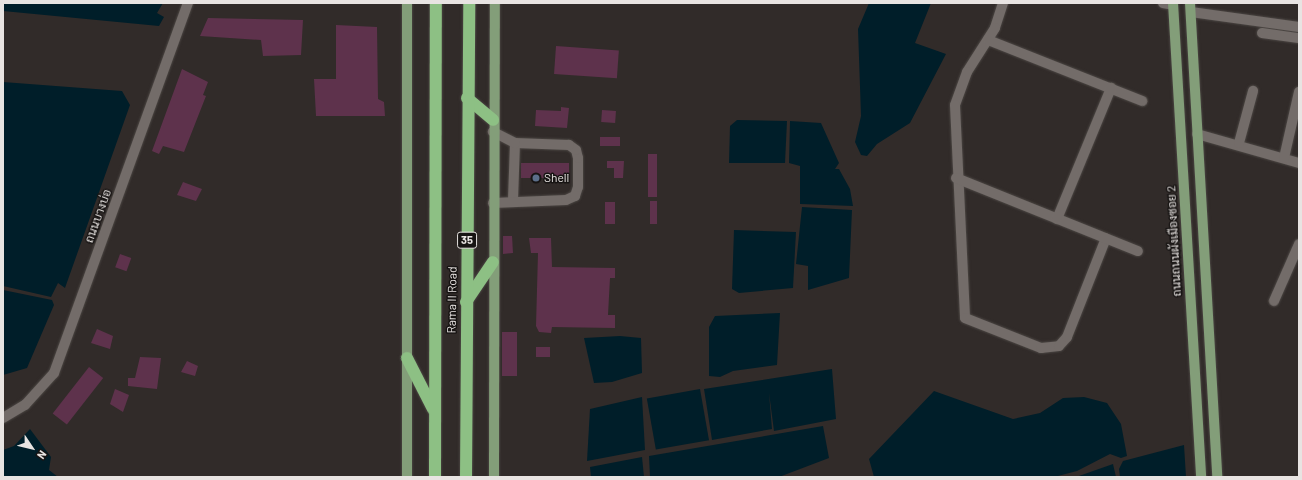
<!DOCTYPE html>
<html>
<head>
<meta charset="utf-8">
<style>
	body { margin:0 }
	#map { position:relative; width:1302px; height:480px; overflow:hidden; background:#312b29; font-family:Barlow,Sarabun,sans-serif }
	div>[style] { position:absolute }
	.water>* { inset:0; background:#001e29; transform-origin:0 0 }
	.building>* { inset:0; background:#5e324c; transform-origin:0 0 }
	.roads { filter:drop-shadow(0 0 1px #4b4643) drop-shadow(0 0 1px #4b4643) }
	.minor>* { height:10px; margin:-5px; padding:0 5px; transform-origin:5px; border-radius:5px; background:#736c69 }
	.major>* { height:10px; margin:-5px; padding:0 5px; transform-origin:5px; border-radius:5px; background:#839e79 }
	.highway>* { height:12px; margin:-6px; padding:0 6px; transform-origin:6px; border-radius:6px; background:#8dc084 }
	.dots>* { width:11px; height:11px; translate:-50% -50%; box-sizing:border-box; border:2px solid #171413; border-radius:50% }
	span { translate:-50% -50%; white-space:nowrap; text-align:center; line-height:1.15; -webkit-text-stroke:3px #171413; paint-order:stroke }
	.shield-label span { padding:1px 3px; background:#171413; border:1px solid; border-radius:3px; -webkit-text-stroke-width:0 }
	.shield-label { font-size:11px; color:#e8e4e2; font-weight:700 }
	.poi-label { font-size:12px; color:#e8e4e2 }
	.left { translate:0 -50%; text-align:left }
	.street-label { font-size:12px; color:#e8e4e2 }
	.frame { position:absolute; inset:0; border:4px solid #e8e4e2; pointer-events:none }
	.north { position:absolute; left:12px; top:428px; width:40px; height:40px; -webkit-text-stroke:3px #171413; paint-order:stroke; rotate:125deg; font-size:11px; font-weight:700; line-height:16px; text-align:center; color:#e8e4e2 }
	.north::after { content:''; display:block; margin:auto; width:14px; height:18px; background:#e8e4e2; clip-path:polygon(50% 0,100% 100%,50% 72%,0 100%) }
</style>
</head>
<body>
<div id="map">
	<div class="water">
		<i style="clip-path:polygon(3px 3px,163px 3px,157px 13px,164px 17px,159px 26px,3px 11px)"></i>
		<i style="clip-path:polygon(869px 3px,931px 3px,915px 43px,946px 54px,910px 123px,877px 144px,867px 156px,861px 155px,855px 142px,861px 116px,858px 29px)"></i>
		<i style="clip-path:polygon(3px 82px,122px 91px,130px 105px,65px 288px,58px 283px,51px 297px,3px 286px)"></i>
		<i style="clip-path:polygon(737px 120px,787px 121px,785px 163px,729px 163px,730px 126px)"></i>
		<i style="clip-path:polygon(790px 121px,821px 123px,839px 163px,835px 169px,839px 169px,850px 189px,853px 206px,800px 204px,800px 166px,789px 163px)"></i>
		<i style="clip-path:polygon(802px 207px,852px 210px,849px 278px,808px 290px,808px 266px,796px 264px)"></i>
		<i style="clip-path:polygon(734px 230px,796px 232px,793px 288px,739px 293px,732px 289px)"></i>
		<i style="clip-path:polygon(3px 290px,52px 300px,54px 305px,27px 368px,3px 375px)"></i>
		<i style="clip-path:polygon(780px 313px,777px 365px,733px 371px,720px 377px,709px 376px,709px 327px,715px 316px)"></i>
		<i style="clip-path:polygon(620px 336px,641px 338px,642px 373px,612px 382px,594px 383px,584px 338px)"></i>
		<i style="clip-path:polygon(832px 369px,836px 419px,774px 431px,769px 393px,772px 429px,712px 440px,704px 389px)"></i>
		<i style="left:700px;top:389px;width:52px;height:54px;rotate:80deg"></i>
		<i style="clip-path:polygon(934px 391px,1013px 419px,1040px 413px,1063px 398px,1084px 397px,1107px 403px,1121px 424px,1127px 456px,1121px 458px,1110px 454px,1077px 471px,1054px 477px,874px 477px,869px 459px)"></i>
		<i style="clip-path:polygon(642px 397px,645px 450px,587px 461px,590px 409px)"></i>
		<i style="clip-path:polygon(823px 426px,829px 458px,779px 477px,650px 477px,649px 456px)"></i>
		<i style="clip-path:polygon(30px 429px,51px 457px,49px 470px,58px 477px,3px 477px,3px 450px,14px 446px)"></i>
		<i style="clip-path:polygon(1184px 445px,1186px 477px,1120px 477px,1119px 469px,1123px 461px)"></i>
		<i style="clip-path:polygon(642px 457px,644px 477px,591px 477px,590px 467px)"></i>
		<i style="clip-path:polygon(1113px 464px,1116px 477px,1076px 477px)"></i>
	</div>
	<div class="building">
		<i style="clip-path:polygon(208px 18px,303px 20px,301px 55px,263px 56px,261px 40px,200px 36px)"></i>
		<i style="clip-path:polygon(336px 25px,377px 27px,378px 99px,384px 102px,385px 116px,316px 116px,314px 79px,336px 79px)"></i>
		<i style="left:556px;top:46px;width:63px;height:28px;rotate:4deg"></i>
		<i style="clip-path:polygon(182px 69px,208px 82px,203px 95px,206px 96px,184px 152px,163px 146px,159px 154px,152px 151px)"></i>
		<i style="clip-path:polygon(561px 107px,569px 108px,567px 128px,535px 126px,536px 110px,561px 111px)"></i>
		<i style="left:602px;top:110px;width:14px;height:12px;rotate:4deg"></i>
		<i style="left:600px;top:137px;width:20px;height:9px"></i>
		<i style="left:648px;top:154px;width:9px;height:43px"></i>
		<i style="clip-path:polygon(607px 161px,624px 161px,623px 178px,614px 178px,614px 168px,607px 168px)"></i>
		<i style="left:521px;top:163px;width:48px;height:15px"></i>
		<i style="clip-path:polygon(183px 182px,202px 189px,196px 201px,177px 195px)"></i>
		<i style="left:650px;top:201px;width:7px;height:23px"></i>
		<i style="left:605px;top:202px;width:10px;height:22px"></i>
		<i style="clip-path:polygon(503px 236px,512px 236px,513px 253px,503px 254px)"></i>
		<i style="clip-path:polygon(529px 238px,551px 238px,552px 267px,615px 268px,615px 278px,610px 278px,608px 315px,615px 315px,615px 328px,552px 327px,551px 333px,539px 332px,536px 326px,538px 253px,531px 253px)"></i>
		<i style="left:120px;top:254px;width:12px;height:14px;rotate:20deg"></i>
		<i style="clip-path:polygon(97px 329px,113px 336px,110px 349px,91px 343px)"></i>
		<i style="left:502px;top:332px;width:15px;height:44px"></i>
		<i style="left:536px;top:347px;width:14px;height:10px"></i>
		<i style="clip-path:polygon(140px 357px,161px 358px,157px 389px,128px 386px,128px 378px,135px 378px)"></i>
		<i style="clip-path:polygon(187px 361px,198px 366px,195px 376px,181px 372px)"></i>
		<i style="left:89px;top:367px;width:18px;height:59px;rotate:38deg"></i>
		<i style="clip-path:polygon(115px 389px,129px 395px,123px 412px,110px 404px)"></i>
	</div>
	<div class="roads">
		<div class="minor">
			<i style="left:1003px;top:3px;width:26px;rotate:108deg"></i>
			<i style="left:995px;top:28px;width:52px;rotate:122.5deg"></i>
			<i style="left:967px;top:72px;width:35px;rotate:110deg"></i>
			<i style="left:955px;top:105px;width:213px;rotate:87.3deg"></i>
			<i style="left:965px;top:318px;width:82px;rotate:21.5deg"></i>
			<i style="left:1041px;top:348px;width:18px;rotate:-6deg"></i>
			<i style="left:1059px;top:346px;width:12px;rotate:-48deg"></i>
			<i style="left:1067px;top:337px;width:106px;rotate:-68.5deg"></i>
			<i style="left:1163px;top:3px;width:10px;rotate:11deg"></i>
			<i style="left:1191px;top:12px;width:109px;rotate:7.9deg"></i>
			<i style="left:1262px;top:33px;width:37px;rotate:8deg"></i>
			<i style="left:988px;top:40px;width:166px;rotate:21.6deg"></i>
			<i style="left:1197px;top:134px;width:106px;rotate:15.9deg"></i>
			<i style="left:1239px;top:143px;width:54px;rotate:-74.9deg"></i>
			<i style="left:1284px;top:158px;width:68px;rotate:-77.2deg"></i>
			<i style="left:956px;top:178px;width:196px;rotate:21.9deg"></i>
			<i style="left:513px;top:200px;width:57px;rotate:-88deg"></i>
			<i style="left:493px;top:203px;width:73px;rotate:-2.4deg"></i>
			<i style="left:566px;top:200px;width:10px;rotate:-24deg"></i>
			<i style="left:575px;top:196px;width:9px;rotate:-72deg"></i>
			<i style="left:578px;top:187px;width:29px;rotate:-90deg"></i>
			<i style="left:578px;top:158px;width:8px;rotate:-104deg"></i>
			<i style="left:576px;top:150px;width:9px;rotate:-144deg"></i>
			<i style="left:569px;top:145px;width:54px;rotate:-177.9deg"></i>
			<i style="left:515px;top:143px;width:25px;rotate:-153deg"></i>
			<i style="left:1057px;top:219px;width:142px;rotate:-67.6deg"></i>
			<i style="left:1274px;top:301px;width:62px;rotate:-66.3deg"></i>
			<i style="left:3px;top:418px;width:26px;rotate:-31deg"></i>
			<i style="left:25px;top:405px;width:43px;rotate:-47.8deg"></i>
			<i style="left:54px;top:373px;width:394px;rotate:-70.1deg"></i>
		</div>
		<div class="major">
			<i style="left:1173px;top:3px;width:475px;rotate:86.6deg"></i>
			<i style="left:1190px;top:3px;width:475px;rotate:86.7deg"></i>
			<i style="left:407px;top:477px;width:474px;rotate:-90deg"></i>
			<i style="left:494px;top:477px;width:474px;rotate:-89.9deg"></i>
		</div>
		<div class="highway">
			<i style="left:467px;top:98px;width:34px;rotate:40deg"></i>
			<i style="left:466px;top:302px;width:48px;rotate:-56deg"></i>
			<i style="left:407px;top:358px;width:57px;rotate:63deg"></i>
			<i style="left:435px;top:477px;width:474px;rotate:-89.9deg"></i>
			<i style="left:466px;top:477px;width:474px;rotate:-89.6deg"></i>
		</div>
	</div>
	<div class="dots">
		<i style="left:536px;top:178px;background:#5c6f8a"></i>
	</div>
	<div class="shield-label">
		<span style="left:467px;top:240px">35</span>
	</div>
	<div class="poi-label">
		<span class="left" style="left:544px;top:178px">Shell</span>
	</div>
	<div class="street-label">
		<span style="left:98px;top:216px;rotate:-70deg">ถนนบางบ่อ</span>
		<span style="left:1174px;top:241px;rotate:-93deg">ถนนถนนผังเมืองซอย 2</span>
		<span style="left:452px;top:300px;rotate:-89deg">Rama II Road</span>
	</div>
	<div class="frame"></div>
	<div class="north">N</div>
</div>
</body>
</html>
